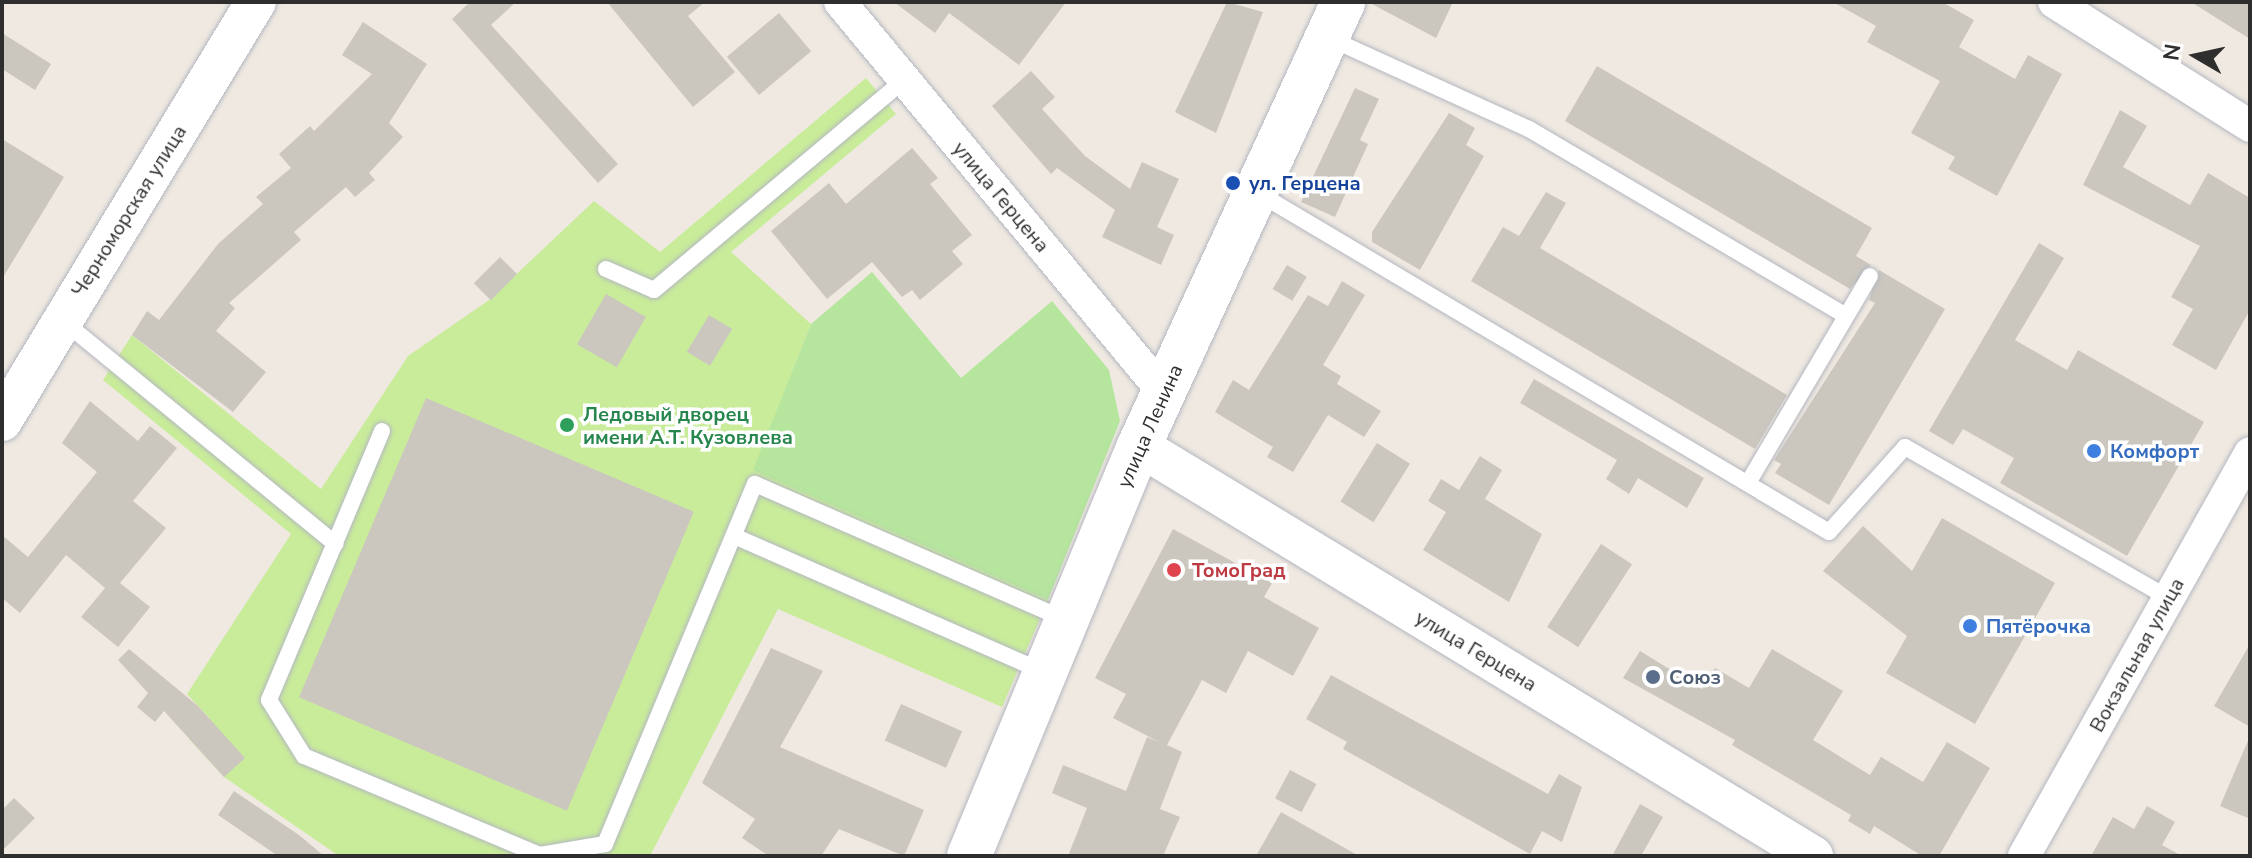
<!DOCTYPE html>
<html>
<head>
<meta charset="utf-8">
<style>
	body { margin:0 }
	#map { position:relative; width:2252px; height:858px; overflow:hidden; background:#efe9e1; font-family:"Nunito Sans",sans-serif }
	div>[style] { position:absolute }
	.green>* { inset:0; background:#b6e59e }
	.pitch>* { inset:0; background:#c9ec9a }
	.building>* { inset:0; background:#cbc7bf; transform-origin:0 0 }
	.roads { filter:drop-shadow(0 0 2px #b4b7c1) drop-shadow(0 0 2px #b4b7c1) }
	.service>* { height:16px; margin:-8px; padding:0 8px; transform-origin:8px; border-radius:8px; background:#fff }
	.minor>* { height:32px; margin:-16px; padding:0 16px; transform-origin:16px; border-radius:16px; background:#fff }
	.tertiary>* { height:40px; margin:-20px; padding:0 20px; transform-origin:20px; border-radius:20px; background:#fff }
	.secondary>* { height:44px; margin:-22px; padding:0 22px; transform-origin:22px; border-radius:22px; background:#fff }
	.dots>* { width:22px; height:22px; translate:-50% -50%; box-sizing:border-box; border:4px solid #fff; border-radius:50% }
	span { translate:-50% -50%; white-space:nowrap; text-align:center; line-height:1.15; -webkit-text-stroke:7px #fff; paint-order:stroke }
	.transit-label { font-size:20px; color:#164399; font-weight:700 }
	.left { translate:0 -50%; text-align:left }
	.street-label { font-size:20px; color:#2e2e2e }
	.leisure-label { font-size:20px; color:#27864d; font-weight:700 }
	.shop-label { font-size:20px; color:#366cbe; font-weight:700 }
	.health-label { font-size:20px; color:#be3a42; font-weight:700 }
	.service-label { font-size:20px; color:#4e5e75; font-weight:700 }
	.frame { position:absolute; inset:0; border:4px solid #2e2e2e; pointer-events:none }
	.north { position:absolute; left:2156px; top:16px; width:80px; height:80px; -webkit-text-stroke:6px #fff; paint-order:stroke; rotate:279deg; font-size:22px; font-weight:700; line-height:32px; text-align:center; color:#2e2e2e }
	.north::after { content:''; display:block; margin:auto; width:28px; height:36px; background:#2e2e2e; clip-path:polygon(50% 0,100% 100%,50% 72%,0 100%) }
</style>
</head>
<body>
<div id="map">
	<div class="green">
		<i style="clip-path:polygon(872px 272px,961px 378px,1052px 301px,1109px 370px,1120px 421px,1048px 600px,752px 470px,811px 324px)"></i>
	</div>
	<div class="pitch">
		<i style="clip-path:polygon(866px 78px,896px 114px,731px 252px,811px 324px,753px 470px,1048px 600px,1002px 707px,778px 609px,650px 856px,339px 856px,224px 777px,189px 739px,210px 719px,187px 694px,291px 534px,103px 380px,132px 335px,321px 489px,408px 356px,489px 300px,594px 201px,660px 252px)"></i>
	</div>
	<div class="building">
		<i style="clip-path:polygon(470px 2px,516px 2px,491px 25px,618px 164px,598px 183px,452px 19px)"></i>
		<i style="clip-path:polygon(607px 2px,705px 2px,688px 16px,735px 72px,693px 107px)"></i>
		<i style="clip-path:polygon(894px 2px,1066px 2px,1019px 65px,949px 13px,935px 33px)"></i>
		<i style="clip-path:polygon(1227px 2px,1263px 12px,1216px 133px,1175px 112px)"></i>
		<i style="clip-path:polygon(1368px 2px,1453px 2px,1436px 38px)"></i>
		<i style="clip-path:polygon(1833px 2px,1942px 2px,1974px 20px,1959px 47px,2015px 79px,2028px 55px,2062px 74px,1997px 196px,1948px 169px,1955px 157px,1911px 133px,1940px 81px,1867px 42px,1876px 26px)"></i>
		<i style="clip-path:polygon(2191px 2px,2250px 2px,2250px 39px)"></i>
		<i style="left:779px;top:13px;width:50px;height:68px;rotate:50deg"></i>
		<i style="clip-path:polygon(363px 22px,427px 64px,389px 123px,403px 137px,369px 173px,375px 180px,355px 197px,346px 187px,294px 232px,301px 240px,229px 303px,235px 308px,216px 331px,266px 372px,233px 412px,132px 335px,147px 311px,159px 320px,218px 244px,263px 204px,256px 197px,291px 168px,279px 154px,310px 126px,314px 131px,372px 74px,342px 55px)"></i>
		<i style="clip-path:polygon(2px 33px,51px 64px,35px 90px,2px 69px)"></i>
		<i style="clip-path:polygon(1597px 66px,1872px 228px,1856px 256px,1871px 265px,1850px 289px,1565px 121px)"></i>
		<i style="clip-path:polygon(1031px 71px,1055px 97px,1042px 109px,1085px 156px,1130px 189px,1142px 162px,1179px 179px,1157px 227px,1174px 235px,1161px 265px,1102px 237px,1115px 210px,1057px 168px,1051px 174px,992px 106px)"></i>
		<i style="clip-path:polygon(1355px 88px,1379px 99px,1360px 140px,1368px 144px,1335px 217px,1301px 202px)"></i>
		<i style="clip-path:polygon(2120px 110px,2147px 126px,2123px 167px,2190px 205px,2208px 173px,2250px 198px,2250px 310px,2216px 370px,2172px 345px,2193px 309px,2171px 297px,2200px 246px,2083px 185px)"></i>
		<i style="clip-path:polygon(1449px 113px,1475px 128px,1466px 145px,1484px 156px,1420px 270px,1372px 242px,1372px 232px)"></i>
		<i style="clip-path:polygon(2px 139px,64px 177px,2px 279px)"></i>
		<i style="clip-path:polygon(912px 148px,938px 178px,930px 184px,972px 235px,952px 251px,963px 264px,920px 300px,912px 290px,902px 297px,872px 262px,827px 299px,771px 231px,829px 183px,846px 204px)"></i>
		<i style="clip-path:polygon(1546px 192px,1566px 203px,1540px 248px,1787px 395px,1755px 449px,1471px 281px,1503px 227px,1519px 236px)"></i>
		<i style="clip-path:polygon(2039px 243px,2064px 258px,2015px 340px,2067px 370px,2078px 350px,2204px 422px,2127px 556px,2000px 483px,2014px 458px,1963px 429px,1953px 445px,1929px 431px)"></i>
		<i style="left:500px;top:257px;width:24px;height:37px;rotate:45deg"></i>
		<i style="left:1287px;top:265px;width:23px;height:28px;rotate:31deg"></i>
		<i style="clip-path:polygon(1879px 270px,1945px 309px,1829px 505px,1775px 473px,1781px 464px,1774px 460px,1875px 303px,1869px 300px)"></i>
		<i style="clip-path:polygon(1342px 281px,1365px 295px,1323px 365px,1341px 376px,1337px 384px,1381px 411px,1364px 437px,1328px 415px,1293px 472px,1267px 457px,1273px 447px,1215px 412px,1233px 380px,1249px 390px,1308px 295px,1328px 306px)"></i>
		<i style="left:606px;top:294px;width:46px;height:58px;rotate:30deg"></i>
		<i style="left:709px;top:315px;width:27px;height:43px;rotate:31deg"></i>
		<i style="clip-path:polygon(1534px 379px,1704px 478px,1687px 508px,1638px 478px,1629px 494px,1606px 479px,1617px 460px,1520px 403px)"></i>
		<i style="left:426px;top:398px;width:291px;height:325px;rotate:23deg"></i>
		<i style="clip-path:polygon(90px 401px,138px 441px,150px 426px,177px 448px,133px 501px,166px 528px,120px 583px,150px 607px,118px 647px,81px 617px,105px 588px,66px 555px,20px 613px,2px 598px,2px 535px,28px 557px,97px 472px,62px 443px)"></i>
		<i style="left:1377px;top:443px;width:39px;height:69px;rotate:32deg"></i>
		<i style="clip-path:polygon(1480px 456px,1502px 470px,1485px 499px,1542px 534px,1509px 602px,1423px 550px,1446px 512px,1428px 501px,1441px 479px,1459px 490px)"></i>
		<i style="clip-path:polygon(1942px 518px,2055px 583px,1975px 724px,1886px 673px,1907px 636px,1823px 571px,1863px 526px,1912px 571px)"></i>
		<i style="clip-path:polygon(1173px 529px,1272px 583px,1264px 597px,1319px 628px,1293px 676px,1248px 651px,1226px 693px,1202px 680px,1167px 745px,1182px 752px,1160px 809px,1180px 817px,1163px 856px,1068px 856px,1087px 808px,1052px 793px,1063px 765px,1126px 791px,1147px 737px,1159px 742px,1113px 718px,1126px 694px,1095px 678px)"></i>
		<i style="left:1601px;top:544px;width:37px;height:99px;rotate:33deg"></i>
		<i style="clip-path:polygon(2250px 644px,2250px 727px,2214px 706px)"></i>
		<i style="clip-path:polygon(771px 648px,823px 671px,780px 747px,924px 810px,904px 856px,839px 829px,821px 856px,769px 856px,742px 838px,755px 819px,702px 783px)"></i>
		<i style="clip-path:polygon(129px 649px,198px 706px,245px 758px,224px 777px,164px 711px,155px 722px,137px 707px,148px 693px,118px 660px)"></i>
		<i style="clip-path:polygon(1772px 649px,1843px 691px,1813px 740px,1870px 775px,1881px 757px,1923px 782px,1947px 742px,1990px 768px,1939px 856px,1922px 856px,1874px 826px,1870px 834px,1848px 821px,1851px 815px,1732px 745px,1735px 740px,1623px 678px,1640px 651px,1702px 689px,1715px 668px,1749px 688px)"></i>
		<i style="clip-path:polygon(1331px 675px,1548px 794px,1559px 774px,1582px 787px,1562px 842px,1542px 831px,1530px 854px,1343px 749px,1347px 742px,1306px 719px)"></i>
		<i style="left:901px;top:704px;width:67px;height:40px;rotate:24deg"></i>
		<i style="clip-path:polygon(2250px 736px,2250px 819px,2220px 806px)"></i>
		<i style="left:1290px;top:770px;width:30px;height:32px;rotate:28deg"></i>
		<i style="clip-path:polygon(234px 791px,299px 835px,324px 856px,278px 856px,218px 815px)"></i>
		<i style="clip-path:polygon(14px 798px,35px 818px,2px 851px,2px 810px)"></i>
		<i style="clip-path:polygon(1640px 804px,1663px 817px,1641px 856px,1612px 856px)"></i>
		<i style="clip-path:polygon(2147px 806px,2175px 822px,2162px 845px,2182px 856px,2091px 856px,2113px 817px,2134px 829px)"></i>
		<i style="clip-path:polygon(1281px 812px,1359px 856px,1256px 856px)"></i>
	</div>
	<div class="roads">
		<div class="service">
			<i style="left:1327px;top:37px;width:222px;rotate:24.5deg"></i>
			<i style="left:1529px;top:129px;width:368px;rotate:30.5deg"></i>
			<i style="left:1258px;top:193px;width:664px;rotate:30.7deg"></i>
			<i style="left:1829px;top:532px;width:114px;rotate:-48.2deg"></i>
			<i style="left:1905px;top:447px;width:304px;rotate:29.8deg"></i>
			<i style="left:606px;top:269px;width:52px;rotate:23.6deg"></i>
			<i style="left:654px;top:290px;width:326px;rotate:-40deg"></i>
			<i style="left:63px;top:321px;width:352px;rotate:39.3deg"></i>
			<i style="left:382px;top:431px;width:292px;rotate:112.8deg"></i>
			<i style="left:269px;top:700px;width:66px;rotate:58deg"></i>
			<i style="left:304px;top:756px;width:256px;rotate:22.8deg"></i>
			<i style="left:540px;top:855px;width:66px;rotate:-9.6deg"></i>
			<i style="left:605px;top:844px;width:390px;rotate:-67.4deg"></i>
			<i style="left:755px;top:484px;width:340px;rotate:23.6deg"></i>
			<i style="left:1748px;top:483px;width:240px;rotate:-59.5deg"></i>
			<i style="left:734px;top:536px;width:339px;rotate:23.7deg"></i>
		</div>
		<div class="minor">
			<i style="left:840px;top:2px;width:508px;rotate:50.35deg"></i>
			<i style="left:2054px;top:2px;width:232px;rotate:32.3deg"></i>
			<i style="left:2024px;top:856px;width:462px;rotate:-60.7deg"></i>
		</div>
		<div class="tertiary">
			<i style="left:2px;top:421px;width:490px;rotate:-58.8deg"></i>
			<i style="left:1139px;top:446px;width:789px;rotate:31.31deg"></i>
		</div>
		<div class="secondary">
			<i style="left:969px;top:856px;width:444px;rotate:-67.5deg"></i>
			<i style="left:1139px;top:446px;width:489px;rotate:-65.3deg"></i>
		</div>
	</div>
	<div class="dots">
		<i style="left:1233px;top:183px;background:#1a4fb4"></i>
		<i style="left:567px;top:425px;background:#2e9e5b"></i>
		<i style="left:2094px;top:451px;background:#3f7fe0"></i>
		<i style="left:1174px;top:570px;background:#e0444e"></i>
		<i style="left:1970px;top:626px;background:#3f7fe0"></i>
		<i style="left:1653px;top:677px;background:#5c6f8a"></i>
	</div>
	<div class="transit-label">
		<span class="left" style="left:1249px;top:183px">ул. Герцена</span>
	</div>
	<div class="street-label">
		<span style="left:1001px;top:197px;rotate:50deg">улица Герцена</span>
		<span style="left:129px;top:211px;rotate:-58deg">Черноморская улица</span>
		<span style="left:1150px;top:426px;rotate:-66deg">улица Ленина</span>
		<span style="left:1476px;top:651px;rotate:31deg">улица Герцена</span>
		<span style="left:2137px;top:655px;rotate:-61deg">Вокзальная улица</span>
	</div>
	<div class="leisure-label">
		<span class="left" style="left:583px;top:426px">Ледовый дворец<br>имени А.Т. Кузовлева</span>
	</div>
	<div class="shop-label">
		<span class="left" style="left:2110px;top:451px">Комфорт</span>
		<span class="left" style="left:1986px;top:626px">Пятёрочка</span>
	</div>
	<div class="health-label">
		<span class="left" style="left:1192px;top:570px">ТомоГрад</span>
	</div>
	<div class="service-label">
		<span class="left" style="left:1669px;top:677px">Союз</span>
	</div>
	<div class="frame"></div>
	<div class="north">N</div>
</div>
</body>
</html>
